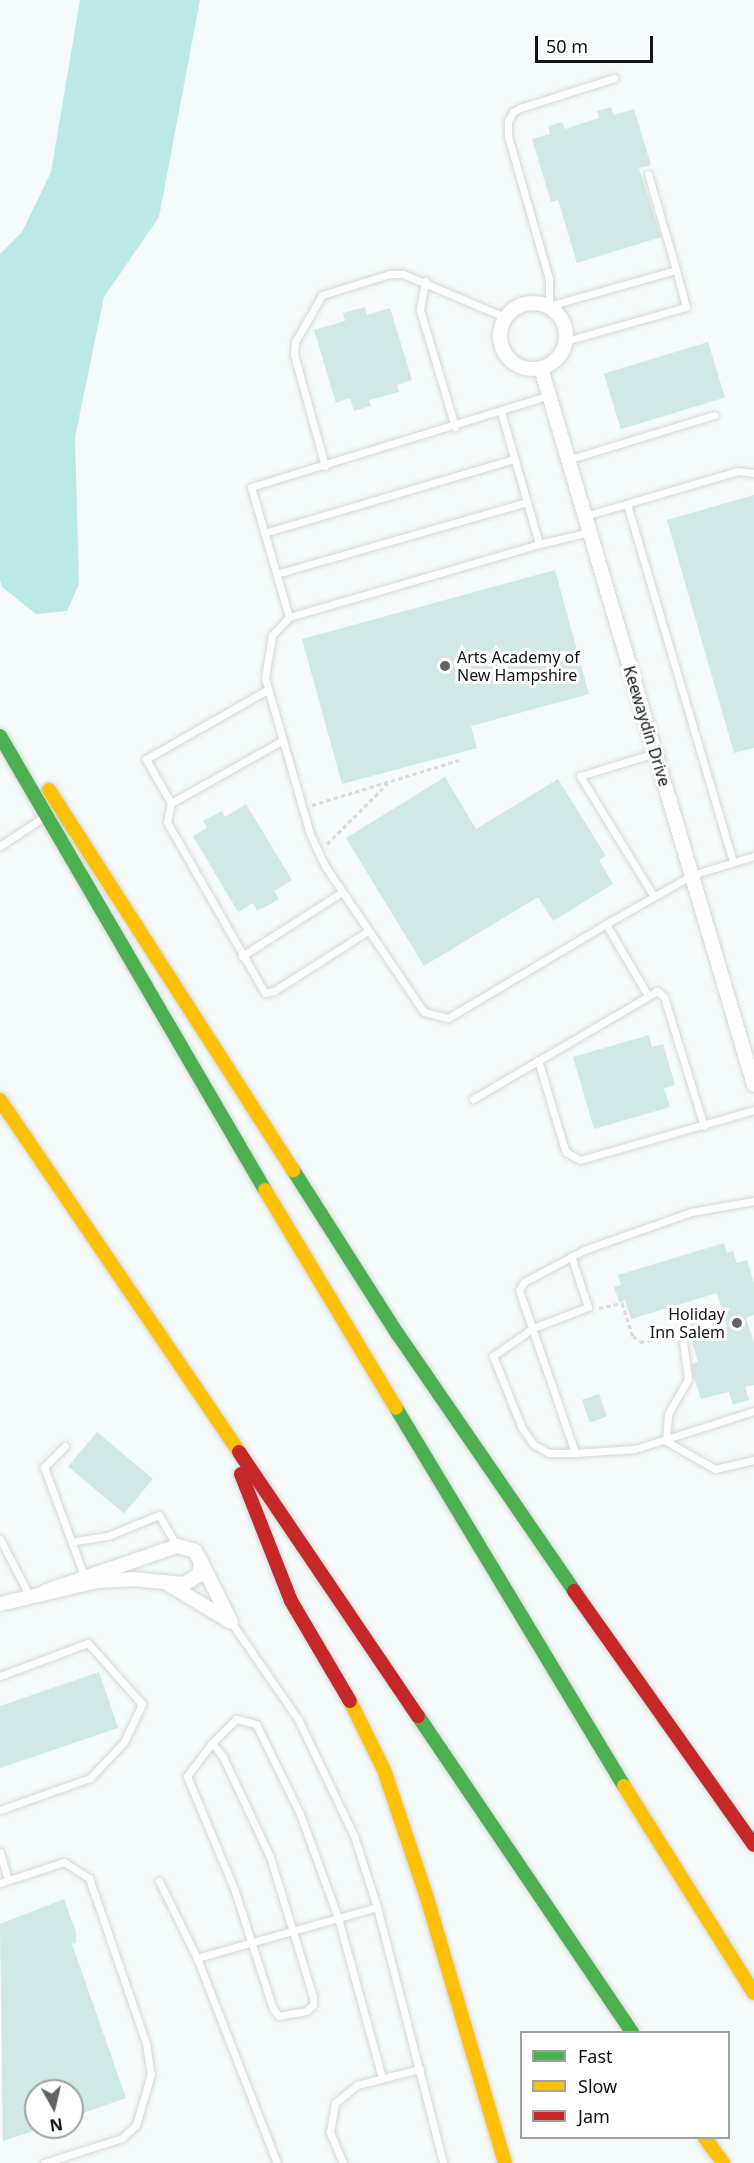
<!DOCTYPE html>
<html>
<head>
<meta charset="utf-8">
<style>
	body { margin:0 }
	#map { position:relative; width:754px; height:2163px; overflow:hidden; background:#f5fbfa; font-family:"Noto Sans",sans-serif }
	div>[style] { position:absolute }
	.green>* { inset:0; background:#bce9e6 }
	.building>* { inset:0; background:#d0e8e6; transform-origin:0 0 }
	.path>* { height:3px; margin-top:-1.5px; transform-origin:0; background:repeating-linear-gradient(90deg,#dbdcdb 0 4.5px,transparent 0 7.5px) }
	.roads { filter:drop-shadow(0 0 2px #d3d8d7) drop-shadow(0 0 2px #d3d8d7) }
	.lane>* { height:7px; margin:-3.5px; padding:0 3.5px; transform-origin:3.5px; border-radius:3.5px; background:#fefefe }
	.street>* { height:14px; margin:-7px; padding:0 7px; transform-origin:7px; border-radius:7px; background:#fefefe }
	.street>.ring { margin:-7px; padding:0; box-sizing:content-box; background:none; border:14px solid #fefefe; border-radius:50% }
	.fast>* { height:14px; margin:-7px; padding:0 7px; transform-origin:7px; border-radius:7px; background:#4caf50 }
	.slow>* { height:14px; margin:-7px; padding:0 7px; transform-origin:7px; border-radius:7px; background:#ffc107 }
	.jam>* { height:14px; margin:-7px; padding:0 7px; transform-origin:7px; border-radius:7px; background:#c62828 }
	.dots>* { width:16px; height:16px; translate:-50% -50%; box-sizing:border-box; border:3px solid #fff; border-radius:50% }
	span { translate:-50% -50%; white-space:nowrap; text-align:center; line-height:1.15; -webkit-text-stroke:6px #fff; paint-order:stroke }
	.poi-label { font-size:16px; color:#111414 }
	.left { translate:0 -50%; text-align:left }
	.right { translate:-100% -50%; text-align:right }
	.street-label { font-size:16px; color:#111414 }
	.legend { position:absolute; left:520px; top:2031px; width:210px; height:108px; box-sizing:border-box; background:#fff; border:2px solid #a0a1a1; margin:0; padding:8px 10px; list-style:none; font-size:18px; color:#111414 }
	.legend li { display:flex; align-items:center; gap:12px; height:30px }
	.legend b { width:30px; border:2px solid #a0a1a1 }
	.north { position:absolute; left:24px; top:2079px; width:60px; height:60px; box-sizing:border-box; background:#fff; border:2px solid #a0a1a1; border-radius:50%; rotate:172deg; font-size:16px; font-weight:700; line-height:24px; text-align:center; color:#111414 }
	.north::after { content:''; display:block; margin:auto; width:21px; height:27px; background:#616564; clip-path:polygon(50% 0,100% 100%,50% 72%,0 100%) }
	.scale { position:absolute; left:535px; top:36px; width:118px; height:27px; box-sizing:border-box; border:3px solid #111414; border-top:0; padding-left:8px; font-size:18px; line-height:21px; white-space:nowrap; color:#111414; -webkit-text-stroke:4px #fff; paint-order:stroke }
</style>
</head>
<body>
<div id="map">
	<div class="green">
		<i style="clip-path:polygon(80px 0,200px 0,159px 217px,104px 297px,75px 437px,79px 584px,67px 611px,36px 614px,2px 587px,0 580px,0 254px,22px 232px,51px 172px)"></i>
	</div>
	<div class="building">
		<i style="clip-path:polygon(611px 107px,614px 115px,634px 109px,651px 165px,639px 168px,661px 237px,577px 263px,558px 200px,551px 202px,532px 139px,550px 134px,548px 126px,562px 122px,565px 129px,599px 118px,597px 111px)"></i>
		<i style="clip-path:polygon(365px 307px,367px 315px,390px 308px,412px 380px,397px 385px,399px 392px,369px 400px,371px 406px,354px 411px,350px 398px,336px 403px,314px 330px,345px 321px,343px 313px)"></i>
		<i style="left:708px;top:342px;width:58px;height:109px;rotate:73deg"></i>
		<i style="clip-path:polygon(754px 495px,754px 748px,734px 753px,667px 520px)"></i>
		<i style="clip-path:polygon(555px 570px,589px 694px,471px 726px,477px 748px,342px 784px,302px 639px)"></i>
		<i style="clip-path:polygon(445px 777px,476px 829px,558px 779px,606px 856px,599px 860px,613px 884px,553px 921px,538px 897px,424px 966px,346px 838px)"></i>
		<i style="clip-path:polygon(246px 804px,292px 880px,274px 891px,279px 899px,265px 907px,257px 910px,253px 903px,238px 912px,193px 836px,207px 828px,203px 821px,222px 811px,225px 817px)"></i>
		<i style="clip-path:polygon(649px 1035px,652px 1047px,663px 1044px,675px 1085px,664px 1088px,670px 1107px,594px 1129px,573px 1057px)"></i>
		<i style="clip-path:polygon(724px 1243px,727px 1253px,733px 1251px,737px 1263px,747px 1260px,754px 1282px,754px 1315px,746px 1318px,754px 1343px,754px 1385px,745px 1387px,749px 1400px,733px 1405px,729px 1392px,701px 1399px,693px 1375px,692px 1364px,698px 1362px,691px 1338px,727px 1327px,717px 1293px,631px 1319px,625px 1300px,619px 1302px,614px 1287px,621px 1285px,618px 1275px)"></i>
		<i style="left:599px;top:1394px;width:24px;height:18px;rotate:71deg"></i>
		<i style="left:97px;top:1432px;width:73px;height:45px;rotate:40deg"></i>
		<i style="clip-path:polygon(99px 1672px,118px 1728px,0 1768px,0 1706px)"></i>
		<i style="clip-path:polygon(64px 1899px,76px 1932px,76px 1943px,72px 1944px,126px 2098px,72px 2117px,72px 2091px,36px 2091px,36px 2130px,3px 2141px,0 1924px)"></i>
	</div>
	<div class="path">
		<i style="left:312px;top:805px;width:154px;rotate:-17deg"></i>
		<i style="left:327px;top:844px;width:86px;rotate:-45deg"></i>
		<i style="left:599px;top:1308px;width:24px;rotate:-12deg"></i>
		<i style="left:622px;top:1303px;width:35px;rotate:72deg"></i>
		<i style="left:633px;top:1336px;width:9px;rotate:41deg"></i>
		<i style="left:640px;top:1342px;width:33px;rotate:-11deg"></i>
	</div>
	<div class="roads">
		<div class="lane">
			<i style="left:648px;top:174px;width:100px;rotate:73.7deg"></i>
			<i style="left:425px;top:281px;width:29px;rotate:100deg"></i>
			<i style="left:420px;top:310px;width:122px;rotate:73.3deg"></i>
			<i style="left:566px;top:341px;width:125px;rotate:-15.8deg"></i>
			<i style="left:686px;top:307px;width:38px;rotate:-105deg"></i>
			<i style="left:676px;top:270px;width:132px;rotate:164.2deg"></i>
			<i style="left:549px;top:306px;width:27px;rotate:-90deg"></i>
			<i style="left:549px;top:279px;width:149px;rotate:-106deg"></i>
			<i style="left:508px;top:136px;width:15px;rotate:-90deg"></i>
			<i style="left:508px;top:121px;width:10px;rotate:-61deg"></i>
			<i style="left:513px;top:112px;width:8px;rotate:-30deg"></i>
			<i style="left:520px;top:108px;width:99px;rotate:-17.7deg"></i>
			<i style="left:501px;top:412px;width:137px;rotate:73.9deg"></i>
			<i style="left:539px;top:544px;width:260px;rotate:163.7deg"></i>
			<i style="left:289px;top:617px;width:135px;rotate:-106.3deg"></i>
			<i style="left:251px;top:487px;width:310px;rotate:-17.1deg"></i>
			<i style="left:567px;top:460px;width:154px;rotate:-17deg"></i>
			<i style="left:325px;top:466px;width:116px;rotate:-105.5deg"></i>
			<i style="left:294px;top:354px;width:12px;rotate:-85deg"></i>
			<i style="left:295px;top:342px;width:54px;rotate:-60.1deg"></i>
			<i style="left:322px;top:295px;width:71px;rotate:-17.2deg"></i>
			<i style="left:390px;top:274px;width:13px"></i>
			<i style="left:403px;top:274px;width:111px;rotate:22.9deg"></i>
			<i style="left:627px;top:504px;width:372px;rotate:73.5deg"></i>
			<i style="left:585px;top:516px;width:159px;rotate:-16.4deg"></i>
			<i style="left:738px;top:471px;width:16px;rotate:7deg"></i>
			<i style="left:264px;top:533px;width:261px;rotate:-16.5deg"></i>
			<i style="left:539px;top:544px;width:52px;rotate:-13.2deg"></i>
			<i style="left:276px;top:574px;width:261px;rotate:-16deg"></i>
			<i style="left:289px;top:617px;width:25px;rotate:133deg"></i>
			<i style="left:272px;top:635px;width:44px;rotate:99.2deg"></i>
			<i style="left:265px;top:678px;width:162px;rotate:73.9deg"></i>
			<i style="left:310px;top:834px;width:35px;rotate:65deg"></i>
			<i style="left:325px;top:866px;width:176px;rotate:55.9deg"></i>
			<i style="left:424px;top:1012px;width:25px;rotate:14deg"></i>
			<i style="left:448px;top:1018px;width:184px;rotate:-30.7deg"></i>
			<i style="left:283px;top:740px;width:129px;rotate:150.6deg"></i>
			<i style="left:171px;top:803px;width:19px;rotate:102deg"></i>
			<i style="left:167px;top:822px;width:197px;rotate:60.2deg"></i>
			<i style="left:265px;top:993px;width:9px;rotate:-13deg"></i>
			<i style="left:274px;top:991px;width:112px;rotate:-32.6deg"></i>
			<i style="left:171px;top:803px;width:51px;rotate:-119.6deg"></i>
			<i style="left:146px;top:759px;width:139px;rotate:-29.7deg"></i>
			<i style="left:0;top:846px;width:49px;rotate:-33.4deg"></i>
			<i style="left:653px;top:895px;width:140px;rotate:-121.5deg"></i>
			<i style="left:580px;top:776px;width:78px;rotate:-17deg"></i>
			<i style="left:242px;top:956px;width:119px;rotate:-32.6deg"></i>
			<i style="left:647px;top:994px;width:81px;rotate:-120.4deg"></i>
			<i style="left:606px;top:924px;width:99px;rotate:-29.7deg"></i>
			<i style="left:692px;top:875px;width:65px;rotate:-17deg"></i>
			<i style="left:538px;top:1060px;width:88px;rotate:73.4deg"></i>
			<i style="left:563px;top:1144px;width:9px;rotate:69deg"></i>
			<i style="left:566px;top:1152px;width:16px;rotate:30deg"></i>
			<i style="left:580px;top:1160px;width:181px;rotate:-16deg"></i>
			<i style="left:473px;top:1099px;width:213px;rotate:-30.4deg"></i>
			<i style="left:657px;top:991px;width:9px;rotate:41deg"></i>
			<i style="left:664px;top:997px;width:135px;rotate:72.8deg"></i>
			<i style="left:754px;top:1201px;width:64px;rotate:170.1deg"></i>
			<i style="left:691px;top:1212px;width:114px;rotate:160.4deg"></i>
			<i style="left:584px;top:1250px;width:68px;rotate:151.9deg"></i>
			<i style="left:524px;top:1282px;width:9px;rotate:122deg"></i>
			<i style="left:519px;top:1290px;width:172px;rotate:71deg"></i>
			<i style="left:575px;top:1453px;width:60px;rotate:-3.8deg"></i>
			<i style="left:635px;top:1449px;width:125px;rotate:-17.7deg"></i>
			<i style="left:571px;top:1256px;width:54px;rotate:71.6deg"></i>
			<i style="left:588px;top:1307px;width:59px;rotate:159.1deg"></i>
			<i style="left:533px;top:1328px;width:49px;rotate:145deg"></i>
			<i style="left:493px;top:1356px;width:78px;rotate:68.1deg"></i>
			<i style="left:522px;top:1428px;width:19px;rotate:55deg"></i>
			<i style="left:533px;top:1444px;width:18px;rotate:29deg"></i>
			<i style="left:549px;top:1453px;width:26px"></i>
			<i style="left:709px;top:1322px;width:30px;rotate:156deg"></i>
			<i style="left:682px;top:1334px;width:45px;rotate:82.4deg"></i>
			<i style="left:688px;top:1379px;width:40px;rotate:119.7deg"></i>
			<i style="left:668px;top:1414px;width:27px;rotate:94deg"></i>
			<i style="left:666px;top:1441px;width:56px;rotate:29.7deg"></i>
			<i style="left:715px;top:1469px;width:40px;rotate:-13deg"></i>
			<i style="left:65px;top:1446px;width:30px;rotate:135deg"></i>
			<i style="left:44px;top:1467px;width:116px;rotate:69.8deg"></i>
			<i style="left:0;top:1539px;width:63px;rotate:62.6deg"></i>
			<i style="left:75px;top:1541px;width:33px;rotate:-9deg"></i>
			<i style="left:108px;top:1536px;width:55px;rotate:-22.4deg"></i>
			<i style="left:159px;top:1515px;width:36px;rotate:60deg"></i>
			<i style="left:231px;top:1622px;width:118px;rotate:55.4deg"></i>
			<i style="left:298px;top:1719px;width:130px;rotate:64.4deg"></i>
			<i style="left:354px;top:1836px;width:75px;rotate:72.1deg"></i>
			<i style="left:377px;top:1907px;width:264px;rotate:75.5deg"></i>
			<i style="left:0;top:1676px;width:94px;rotate:-20.6deg"></i>
			<i style="left:88px;top:1643px;width:81px;rotate:48.5deg"></i>
			<i style="left:142px;top:1704px;width:42px;rotate:115.3deg"></i>
			<i style="left:124px;top:1742px;width:50px;rotate:133.4deg"></i>
			<i style="left:90px;top:1778px;width:96px;rotate:160.4deg"></i>
			<i style="left:212px;top:1743px;width:18px;rotate:52deg"></i>
			<i style="left:223px;top:1757px;width:110px;rotate:64.8deg"></i>
			<i style="left:270px;top:1857px;width:146px;rotate:72.9deg"></i>
			<i style="left:313px;top:1997px;width:8px;rotate:90deg"></i>
			<i style="left:313px;top:2005px;width:9px;rotate:139deg"></i>
			<i style="left:306px;top:2011px;width:27px;rotate:170deg"></i>
			<i style="left:279px;top:2016px;width:9px;rotate:-131deg"></i>
			<i style="left:273px;top:2009px;width:124px;rotate:-107.9deg"></i>
			<i style="left:235px;top:1891px;width:125px;rotate:-112.7deg"></i>
			<i style="left:187px;top:1776px;width:41px;rotate:-52.9deg"></i>
			<i style="left:212px;top:1743px;width:34px;rotate:-45deg"></i>
			<i style="left:236px;top:1719px;width:21px;rotate:14deg"></i>
			<i style="left:256px;top:1724px;width:100px;rotate:63.9deg"></i>
			<i style="left:300px;top:1814px;width:111px;rotate:69.9deg"></i>
			<i style="left:338px;top:1918px;width:166px;rotate:74.6deg"></i>
			<i style="left:0;top:1852px;width:29px;rotate:74deg"></i>
			<i style="left:159px;top:1881px;width:86px;rotate:63.7deg"></i>
			<i style="left:197px;top:1958px;width:220px;rotate:68.7deg"></i>
			<i style="left:0;top:1883px;width:67px;rotate:-18.2deg"></i>
			<i style="left:64px;top:1862px;width:30px;rotate:33deg"></i>
			<i style="left:89px;top:1878px;width:176px;rotate:71deg"></i>
			<i style="left:146px;top:2044px;width:30px;rotate:81deg"></i>
			<i style="left:151px;top:2074px;width:53px;rotate:106.4deg"></i>
			<i style="left:136px;top:2125px;width:19px;rotate:137deg"></i>
			<i style="left:122px;top:2138px;width:82px;rotate:162.2deg"></i>
			<i style="left:197px;top:1958px;width:187px;rotate:-15.8deg"></i>
			<i style="left:343px;top:2163px;width:34px;rotate:-113deg"></i>
			<i style="left:330px;top:2132px;width:29px;rotate:-80deg"></i>
			<i style="left:335px;top:2103px;width:28px;rotate:-39deg"></i>
			<i style="left:357px;top:2085px;width:65px;rotate:-14.3deg"></i>
		</div>
		<div class="street">
			<i class="ring" style="left:500px;top:303px;width:52px;height:52px"></i>
			<i style="left:541px;top:368px;width:748px;rotate:73.45deg"></i>
			<i style="left:201px;top:1562px;width:65px;rotate:63.4deg"></i>
			<i style="left:170px;top:1585px;width:71px;rotate:31.2deg"></i>
			<i style="left:0;top:1604px;width:100px;rotate:-13.3deg"></i>
			<i style="left:97px;top:1581px;width:35px;rotate:-3deg"></i>
			<i style="left:132px;top:1579px;width:52px;rotate:5.5deg"></i>
			<i style="left:184px;top:1584px;width:17px;rotate:-31deg"></i>
			<i style="left:199px;top:1575px;width:13px;rotate:-81deg"></i>
			<i style="left:201px;top:1562px;width:13px;rotate:-119deg"></i>
			<i style="left:195px;top:1551px;width:19px;rotate:-164deg"></i>
			<i style="left:177px;top:1546px;width:139px;rotate:161deg"></i>
		</div>
		<div class="fast">
			<i style="left:0;top:736px;width:526px;rotate:59.73deg"></i>
			<i style="left:293px;top:1170px;width:193px;rotate:57.5deg"></i>
			<i style="left:397px;top:1333px;width:313px;rotate:55.5deg"></i>
			<i style="left:396px;top:1408px;width:441px;rotate:58.9deg"></i>
			<i style="left:418px;top:1716px;width:382px;rotate:55.9deg"></i>
		</div>
		<div class="slow">
			<i style="left:49px;top:790px;width:452px;rotate:57.3deg"></i>
			<i style="left:0;top:1100px;width:425px;rotate:55.8deg"></i>
			<i style="left:265px;top:1190px;width:254px;rotate:59deg"></i>
			<i style="left:350px;top:1701px;width:77px;rotate:63.8deg"></i>
			<i style="left:384px;top:1770px;width:135px;rotate:71.4deg"></i>
			<i style="left:427px;top:1898px;width:276px;rotate:73.6deg"></i>
			<i style="left:624px;top:1786px;width:244px;rotate:57.9deg"></i>
			<i style="left:705px;top:2138px;width:31px;rotate:54deg"></i>
		</div>
		<div class="jam">
			<i style="left:239px;top:1452px;width:319px;rotate:55.9deg"></i>
			<i style="left:241px;top:1474px;width:136px;rotate:68.5deg"></i>
			<i style="left:291px;top:1601px;width:116px;rotate:59.5deg"></i>
			<i style="left:574px;top:1591px;width:311px;rotate:54.7deg"></i>
		</div>
	</div>
	<div class="dots">
		<i style="left:445px;top:666px;background:#616564"></i>
		<i style="left:737px;top:1323px;background:#616564"></i>
	</div>
	<div class="poi-label">
		<span class="left" style="left:457px;top:666px">Arts Academy of<br>New Hampshire</span>
		<span class="right" style="left:725px;top:1323px">Holiday<br>Inn Salem</span>
	</div>
	<div class="street-label">
		<span style="left:647px;top:726px;rotate:73deg">Keewaydin Drive</span>
	</div>
	<ul class="legend">
	<li><b style="height:8px;background:#4caf50"></b>Fast</li>
	<li><b style="height:8px;background:#ffc107"></b>Slow</li>
	<li><b style="height:8px;background:#c62828"></b>Jam</li>
	</ul>
	<div class="north">N</div>
	<div class="scale">50 m</div>
</div>
</body>
</html>
